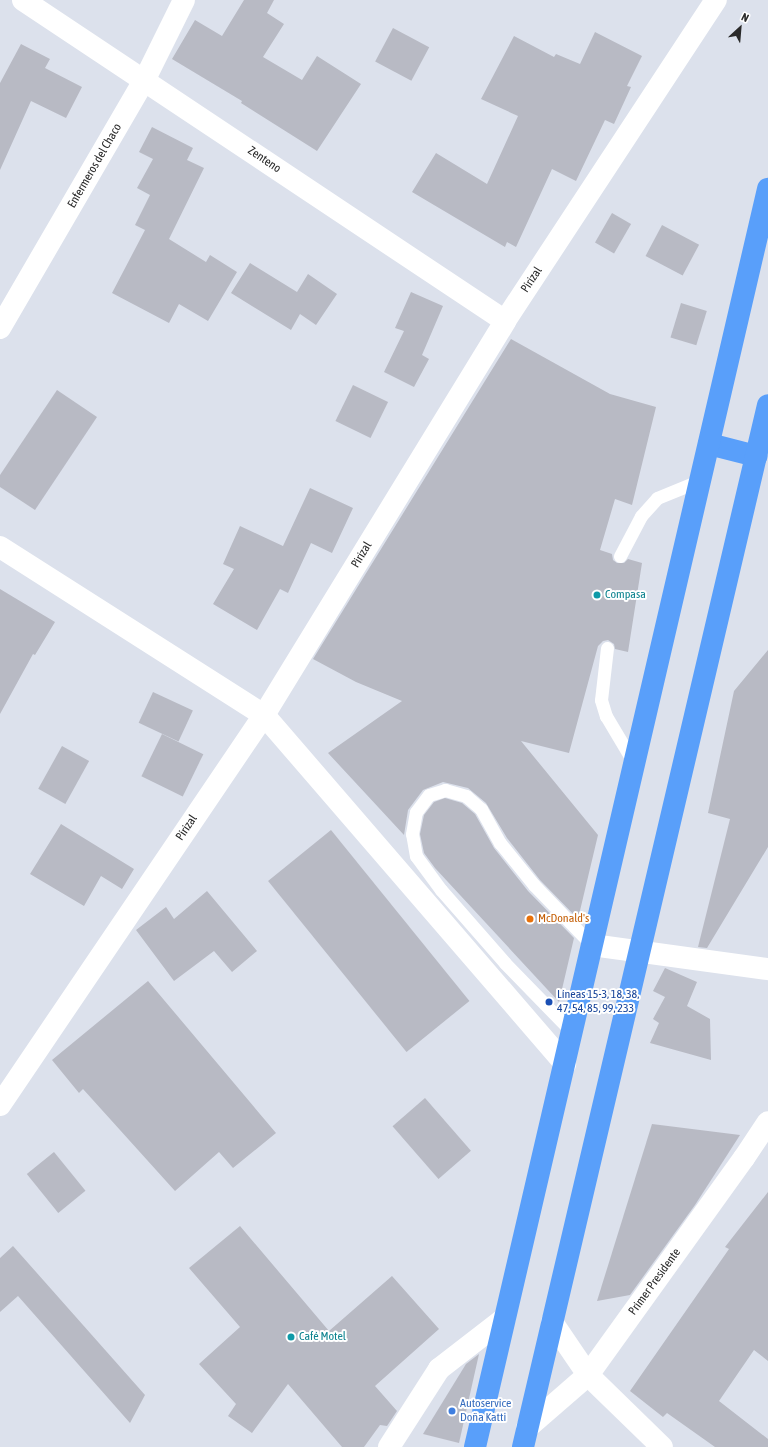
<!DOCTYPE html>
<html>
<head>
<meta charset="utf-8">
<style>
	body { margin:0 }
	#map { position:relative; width:768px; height:1447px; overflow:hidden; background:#dce1ec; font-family:"Asap Condensed",sans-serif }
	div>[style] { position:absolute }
	.building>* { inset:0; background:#b8bac4; transform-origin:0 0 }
	.lane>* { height:13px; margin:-6.5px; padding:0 6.5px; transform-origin:6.5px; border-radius:6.5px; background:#fff }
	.street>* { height:22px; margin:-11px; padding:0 11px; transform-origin:11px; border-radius:11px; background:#fff }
	.secondary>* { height:22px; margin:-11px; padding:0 11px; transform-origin:11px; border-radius:11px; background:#fff }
	.highway>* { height:22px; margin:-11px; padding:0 11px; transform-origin:11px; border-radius:11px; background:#599ffa }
	.dots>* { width:11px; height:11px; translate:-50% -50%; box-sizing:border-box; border:2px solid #fff; border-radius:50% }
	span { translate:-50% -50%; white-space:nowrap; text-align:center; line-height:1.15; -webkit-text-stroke:4px #fff; paint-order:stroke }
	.street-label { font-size:12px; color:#2a2a2a }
	.culture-label { font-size:12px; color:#0d838f }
	.left { translate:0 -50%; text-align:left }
	.food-label { font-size:12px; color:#c56008 }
	.transit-label { font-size:12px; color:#164399 }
	.shop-label { font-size:12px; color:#366cbe }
	.north { position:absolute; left:720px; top:8px; width:40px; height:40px; -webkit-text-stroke:3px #fff; paint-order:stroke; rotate:26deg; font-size:11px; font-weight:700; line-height:16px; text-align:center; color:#2a2a2a }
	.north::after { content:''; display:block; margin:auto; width:14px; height:18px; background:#2a2a2a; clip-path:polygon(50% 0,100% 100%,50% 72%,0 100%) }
</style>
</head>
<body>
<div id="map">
	<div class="building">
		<i style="clip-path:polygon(244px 0,274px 0,267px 13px,284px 24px,263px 57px,302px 80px,317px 56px,361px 84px,317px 151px,241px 103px,242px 101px,172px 59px,195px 20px,222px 36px)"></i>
		<i style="left:393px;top:28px;width:41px;height:38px;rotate:28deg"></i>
		<i style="clip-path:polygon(595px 32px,642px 56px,627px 86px,631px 87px,614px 124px,605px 120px,576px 181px,552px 169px,516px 247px,507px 242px,505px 247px,412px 192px,436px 153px,487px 184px,518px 116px,481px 99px,514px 36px,554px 57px,556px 54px,580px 64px)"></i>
		<i style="clip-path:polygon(21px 44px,50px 59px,45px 68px,82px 87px,66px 118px,31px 101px,0 170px,0 83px)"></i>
		<i style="clip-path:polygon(152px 127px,193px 148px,187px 160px,204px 168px,169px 239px,206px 262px,210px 255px,237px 272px,208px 321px,179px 304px,169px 323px,112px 293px,145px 230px,135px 225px,150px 195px,137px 188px,153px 159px,139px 152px)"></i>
		<i style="left:612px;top:213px;width:22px;height:34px;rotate:30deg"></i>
		<i style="left:662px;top:225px;width:42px;height:35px;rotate:28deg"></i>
		<i style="clip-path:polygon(250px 263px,297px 292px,308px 274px,337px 294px,316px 325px,300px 314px,291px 330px,231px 293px)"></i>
		<i style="clip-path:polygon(411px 292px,443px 306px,422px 355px,429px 359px,414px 387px,384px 372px,404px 331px,395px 328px)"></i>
		<i style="left:681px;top:303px;width:27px;height:36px;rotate:17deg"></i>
		<i style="clip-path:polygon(511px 339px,610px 394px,656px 407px,632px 505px,615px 499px,600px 550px,612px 554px,613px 560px,617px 563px,624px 563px,628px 559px,642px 563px,628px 652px,615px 649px,614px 644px,608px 640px,603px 641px,598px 646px,569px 753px,521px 741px,598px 835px,578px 919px,540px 880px,507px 838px,486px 803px,468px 788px,443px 782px,423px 790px,408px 810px,404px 835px,328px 753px,402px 701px,356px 682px,313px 659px)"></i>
		<i style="left:353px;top:385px;width:39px;height:40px;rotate:26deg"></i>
		<i style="clip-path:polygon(57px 390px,97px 417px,35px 510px,0 487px,0 475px)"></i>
		<i style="clip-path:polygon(310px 488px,353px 508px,332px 553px,311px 543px,288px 593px,280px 589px,257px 630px,213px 604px,234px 569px,223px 564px,240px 526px,283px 546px)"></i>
		<i style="clip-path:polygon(0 589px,55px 622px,35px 655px,33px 654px,0 714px)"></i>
		<i style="clip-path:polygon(768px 650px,768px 847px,707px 948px,698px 947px,730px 819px,708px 813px,734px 691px)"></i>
		<i style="left:153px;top:692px;width:44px;height:34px;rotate:25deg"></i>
		<i style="left:162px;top:734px;width:46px;height:47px;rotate:26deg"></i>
		<i style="left:62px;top:746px;width:31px;height:49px;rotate:29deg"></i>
		<i style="clip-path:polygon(445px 798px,462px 803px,475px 814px,494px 848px,528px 891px,574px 938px,559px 1002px,435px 868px,424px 853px,420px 834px,424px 815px,434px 802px)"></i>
		<i style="clip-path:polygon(61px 824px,134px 869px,122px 889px,101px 876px,84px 906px,30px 874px)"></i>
		<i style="left:331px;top:830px;width:220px;height:81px;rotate:51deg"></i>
		<i style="clip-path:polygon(207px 891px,257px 951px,232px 972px,214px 951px,174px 981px,136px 930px,166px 907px,174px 919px)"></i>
		<i style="clip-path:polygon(665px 968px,697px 982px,687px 1006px,710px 1019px,711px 1060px,650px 1043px,659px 1023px,653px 1019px,665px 997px,653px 991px)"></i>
		<i style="clip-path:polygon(148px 981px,276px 1133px,233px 1168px,219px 1152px,175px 1191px,83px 1089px,79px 1093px,52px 1060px)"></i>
		<i style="left:425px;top:1098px;width:70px;height:43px;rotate:49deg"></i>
		<i style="clip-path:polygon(652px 1124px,740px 1135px,695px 1205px,630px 1295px,597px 1301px)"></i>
		<i style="left:54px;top:1152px;width:50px;height:35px;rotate:51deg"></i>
		<i style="clip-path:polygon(768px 1192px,768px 1361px,754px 1350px,719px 1401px,768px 1439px,768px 1447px,715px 1447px,667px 1413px,663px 1417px,630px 1391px,729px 1249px,725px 1247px)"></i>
		<i style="clip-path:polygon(240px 1226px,329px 1331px,392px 1276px,439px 1329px,375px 1386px,397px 1411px,387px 1426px,380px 1425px,364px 1447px,342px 1447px,288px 1384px,252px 1433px,228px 1416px,236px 1404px,199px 1364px,240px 1327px,189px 1268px)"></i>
		<i style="clip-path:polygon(13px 1246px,145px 1395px,130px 1423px,18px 1296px,0 1312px,0 1258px)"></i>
		<i style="clip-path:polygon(479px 1354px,459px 1443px,423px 1434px,466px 1364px)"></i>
	</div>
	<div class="lane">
		<i style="left:620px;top:556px;width:45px;rotate:-62.3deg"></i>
		<i style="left:641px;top:516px;width:24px;rotate:-48deg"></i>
		<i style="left:657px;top:498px;width:48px;rotate:-22.2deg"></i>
		<i style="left:607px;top:648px;width:52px;rotate:96.6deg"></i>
		<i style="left:601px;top:700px;width:17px;rotate:73deg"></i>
		<i style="left:606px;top:716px;width:55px;rotate:59.2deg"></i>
		<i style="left:572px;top:1032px;width:96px;rotate:-134.2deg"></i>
		<i style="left:505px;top:963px;width:97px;rotate:-131.2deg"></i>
		<i style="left:441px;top:890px;width:42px;rotate:-126.3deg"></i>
		<i style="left:416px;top:856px;width:22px;rotate:-100deg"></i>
		<i style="left:412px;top:834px;width:22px;rotate:-80deg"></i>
		<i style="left:416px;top:812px;width:21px;rotate:-53deg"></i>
		<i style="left:429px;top:795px;width:17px;rotate:-17deg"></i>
		<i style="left:445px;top:790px;width:22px;rotate:16deg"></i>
		<i style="left:466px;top:796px;width:20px;rotate:41deg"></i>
		<i style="left:481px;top:809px;width:39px;rotate:61deg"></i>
		<i style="left:500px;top:843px;width:54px;rotate:51deg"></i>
		<i style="left:534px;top:885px;width:83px;rotate:46deg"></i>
	</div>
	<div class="street">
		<i style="left:23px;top:0;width:579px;rotate:33.66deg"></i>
		<i style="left:0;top:328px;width:286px;rotate:-59.8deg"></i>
		<i style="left:144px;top:81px;width:90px;rotate:-63.7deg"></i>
		<i style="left:0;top:547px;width:313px;rotate:32.5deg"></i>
		<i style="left:264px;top:715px;width:461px;rotate:49.2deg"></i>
		<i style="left:0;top:1105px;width:471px;rotate:-55.9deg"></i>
		<i style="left:264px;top:715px;width:462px;rotate:-58.5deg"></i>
		<i style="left:505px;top:321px;width:384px;rotate:-56.7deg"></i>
		<i style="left:552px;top:1322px;width:64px;rotate:55.8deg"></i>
		<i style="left:588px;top:1375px;width:103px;rotate:44.2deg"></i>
		<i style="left:527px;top:1428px;width:81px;rotate:-41deg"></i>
		<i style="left:588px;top:1375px;width:267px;rotate:-54.3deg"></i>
		<i style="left:744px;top:1158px;width:43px;rotate:-56.3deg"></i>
		<i style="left:389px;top:1447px;width:93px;rotate:-57.3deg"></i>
		<i style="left:439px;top:1369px;width:83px;rotate:-37.7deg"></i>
	</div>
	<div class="secondary">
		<i style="left:592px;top:945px;width:178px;rotate:7.8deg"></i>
	</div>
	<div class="highway">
		<i style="left:709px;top:444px;width:49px;rotate:14.3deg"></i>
		<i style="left:475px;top:1447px;width:1292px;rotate:-76.89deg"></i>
		<i style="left:523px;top:1447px;width:1070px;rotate:-76.77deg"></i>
	</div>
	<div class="dots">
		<i style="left:597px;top:595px;background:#0f9aa8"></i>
		<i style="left:530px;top:919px;background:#e8710a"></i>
		<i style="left:549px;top:1002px;background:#1a4fb4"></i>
		<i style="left:291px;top:1337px;background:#0f9aa8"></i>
		<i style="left:452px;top:1411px;background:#3f7fe0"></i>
	</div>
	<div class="street-label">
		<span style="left:264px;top:160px;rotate:34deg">Zenteno</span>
		<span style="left:95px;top:166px;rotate:-60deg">Enfermeros del Chaco</span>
		<span style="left:532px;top:280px;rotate:-57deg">Pirizal</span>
		<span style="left:362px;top:555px;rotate:-59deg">Pirizal</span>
		<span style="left:187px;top:828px;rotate:-56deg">Pirizal</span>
		<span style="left:655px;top:1282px;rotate:-54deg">Primer Presidente</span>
	</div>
	<div class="culture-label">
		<span class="left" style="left:605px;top:595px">Compasa</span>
		<span class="left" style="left:299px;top:1337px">Café Motel</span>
	</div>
	<div class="food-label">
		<span class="left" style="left:538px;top:919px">McDonald's</span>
	</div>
	<div class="transit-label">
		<span class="left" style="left:557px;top:1002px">Líneas 15-3, 18, 38,<br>47, 54, 85, 99, 233</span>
	</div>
	<div class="shop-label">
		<span class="left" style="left:460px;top:1411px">Autoservice<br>Doña Katti</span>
	</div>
	<div class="north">N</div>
</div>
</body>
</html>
